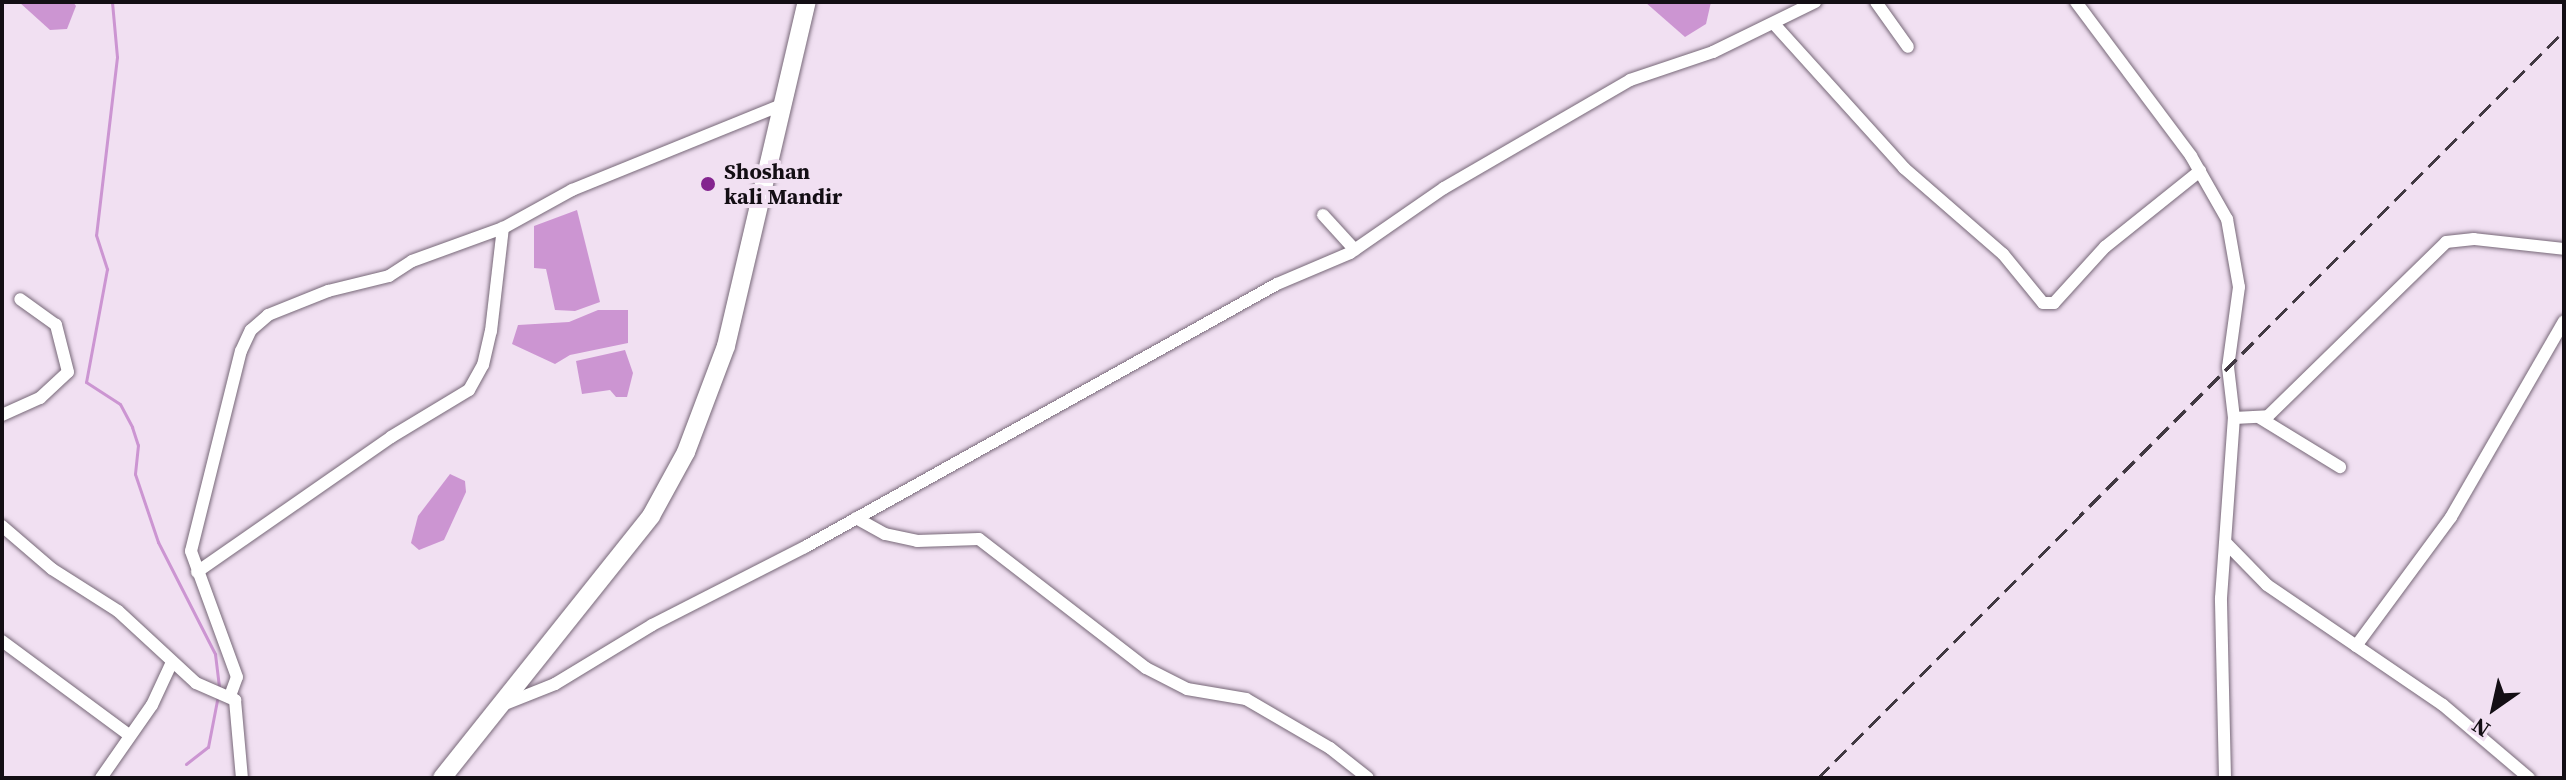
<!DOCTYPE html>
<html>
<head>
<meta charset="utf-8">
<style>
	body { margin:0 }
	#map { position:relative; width:2566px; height:780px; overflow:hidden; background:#f1e0f2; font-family:"Source Serif 4",serif }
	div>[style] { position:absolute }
	.water>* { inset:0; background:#cc95d2 }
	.stream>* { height:3px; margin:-1.5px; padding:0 1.5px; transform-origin:1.5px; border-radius:1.5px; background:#cc95d2 }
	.roads { filter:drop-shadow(0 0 2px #776878) drop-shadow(0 0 2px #776878) }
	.minor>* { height:12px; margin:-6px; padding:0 6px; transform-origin:6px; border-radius:6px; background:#fff }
	.highway>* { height:18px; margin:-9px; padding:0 9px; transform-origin:9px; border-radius:9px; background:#fff }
	.rail>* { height:3px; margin-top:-1.5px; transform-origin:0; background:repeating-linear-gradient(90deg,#413942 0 16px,transparent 0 24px) }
	.dots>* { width:22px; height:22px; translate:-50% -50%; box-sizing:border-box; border:4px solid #f1e0f2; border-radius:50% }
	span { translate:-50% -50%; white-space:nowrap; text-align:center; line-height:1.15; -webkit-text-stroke:8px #f1e0f2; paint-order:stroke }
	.poi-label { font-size:22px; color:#130e14; font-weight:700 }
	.left { translate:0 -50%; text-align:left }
	.frame { position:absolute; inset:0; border:4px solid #130e14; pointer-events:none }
	.north { position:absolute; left:2454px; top:668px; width:80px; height:80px; -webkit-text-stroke:6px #f1e0f2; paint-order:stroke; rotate:214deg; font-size:22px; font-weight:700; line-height:32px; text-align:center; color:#130e14 }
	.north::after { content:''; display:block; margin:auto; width:28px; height:36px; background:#130e14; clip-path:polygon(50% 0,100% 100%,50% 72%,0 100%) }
</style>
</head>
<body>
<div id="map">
	<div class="water">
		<i style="clip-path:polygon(19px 2px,73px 2px,76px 6px,67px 29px,50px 30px)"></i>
		<i style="clip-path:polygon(1645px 2px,1711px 2px,1706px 24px,1685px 37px)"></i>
		<i style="clip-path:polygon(577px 210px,600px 302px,575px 311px,555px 310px,546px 269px,534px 268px,534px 226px)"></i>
		<i style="clip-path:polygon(598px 310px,628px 310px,628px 343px,570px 355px,555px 364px,512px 344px,518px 325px,569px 322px)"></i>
		<i style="clip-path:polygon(625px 350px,633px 373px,627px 397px,616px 397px,610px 390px,582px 394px,576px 361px)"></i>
		<i style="clip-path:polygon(450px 474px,465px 481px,466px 492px,444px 540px,419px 550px,411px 543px,418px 516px)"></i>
	</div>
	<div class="stream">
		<i style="left:112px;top:2px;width:55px;rotate:84.8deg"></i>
		<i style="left:117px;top:57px;width:179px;rotate:96.7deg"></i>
		<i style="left:96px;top:235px;width:36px;rotate:72deg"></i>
		<i style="left:107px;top:269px;width:115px;rotate:100.5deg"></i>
		<i style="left:86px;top:382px;width:40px;rotate:32.9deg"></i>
		<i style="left:120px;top:404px;width:26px;rotate:62deg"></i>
		<i style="left:132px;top:427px;width:19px;rotate:72deg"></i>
		<i style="left:138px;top:445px;width:29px;rotate:96deg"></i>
		<i style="left:135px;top:474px;width:72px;rotate:71.3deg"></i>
		<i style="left:158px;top:542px;width:126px;rotate:63deg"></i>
		<i style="left:215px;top:654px;width:34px;rotate:83deg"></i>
		<i style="left:186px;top:764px;width:28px;rotate:-38deg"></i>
		<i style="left:208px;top:747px;width:53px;rotate:-79.1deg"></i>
	</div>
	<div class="roads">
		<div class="minor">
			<i style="left:1876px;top:2px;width:55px;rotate:54.6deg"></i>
			<i style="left:2076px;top:2px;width:192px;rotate:53.2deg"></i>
			<i style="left:2191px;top:156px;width:73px;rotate:60.3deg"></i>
			<i style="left:2227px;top:219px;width:69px;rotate:80deg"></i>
			<i style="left:2239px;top:287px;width:81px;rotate:97.8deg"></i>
			<i style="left:2228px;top:367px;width:51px;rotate:83.3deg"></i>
			<i style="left:2234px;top:418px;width:34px;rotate:-3deg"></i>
			<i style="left:2268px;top:416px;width:249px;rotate:-44.3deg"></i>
			<i style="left:2446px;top:242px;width:28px;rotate:-6deg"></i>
			<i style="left:2474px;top:239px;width:91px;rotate:6.3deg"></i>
			<i style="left:1775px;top:25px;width:193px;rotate:47.9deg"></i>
			<i style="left:1904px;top:168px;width:131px;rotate:41deg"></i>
			<i style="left:2003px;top:254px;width:63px;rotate:50.8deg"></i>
			<i style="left:2043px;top:303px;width:11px"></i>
			<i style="left:2054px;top:303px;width:76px;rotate:-47.7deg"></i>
			<i style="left:2105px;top:247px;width:122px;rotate:-38.7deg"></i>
			<i style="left:1323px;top:215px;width:47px;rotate:47.6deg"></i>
			<i style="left:2px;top:415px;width:42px;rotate:-24.1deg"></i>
			<i style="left:40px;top:398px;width:38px;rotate:-43deg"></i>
			<i style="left:68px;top:372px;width:49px;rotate:-104.3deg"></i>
			<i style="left:56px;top:325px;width:44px;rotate:-144.2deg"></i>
			<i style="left:2260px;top:418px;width:94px;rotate:31.5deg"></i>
			<i style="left:856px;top:518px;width:33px;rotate:29deg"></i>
			<i style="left:885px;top:534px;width:33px;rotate:12deg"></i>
			<i style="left:917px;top:541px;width:62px;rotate:-1.8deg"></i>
			<i style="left:979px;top:539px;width:211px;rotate:37.7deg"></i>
			<i style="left:1146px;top:668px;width:46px;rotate:27.1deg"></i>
			<i style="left:1187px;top:689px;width:60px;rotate:9.6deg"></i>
			<i style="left:1246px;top:699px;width:97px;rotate:30.3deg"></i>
			<i style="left:1330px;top:748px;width:48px;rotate:38.3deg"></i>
			<i style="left:2px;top:526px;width:66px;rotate:40.7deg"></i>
			<i style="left:52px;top:569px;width:78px;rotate:32.5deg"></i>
			<i style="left:118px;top:611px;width:106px;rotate:42.7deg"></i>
			<i style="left:196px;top:683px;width:43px;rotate:23.6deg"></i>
			<i style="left:235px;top:700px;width:78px;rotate:84.9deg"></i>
			<i style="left:2227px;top:544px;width:57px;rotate:45.7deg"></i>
			<i style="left:2267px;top:585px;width:213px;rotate:34.3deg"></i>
			<i style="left:2443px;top:705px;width:113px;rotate:40.3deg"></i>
			<i style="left:197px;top:572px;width:236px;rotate:-34.8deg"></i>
			<i style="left:391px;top:437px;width:91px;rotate:-31.1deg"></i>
			<i style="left:469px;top:390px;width:29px;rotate:-61deg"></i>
			<i style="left:483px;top:365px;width:35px;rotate:-77deg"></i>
			<i style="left:491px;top:331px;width:104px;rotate:-83.4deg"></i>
			<i style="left:2px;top:641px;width:158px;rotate:36.5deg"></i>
			<i style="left:2356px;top:646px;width:160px;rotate:-53.6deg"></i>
			<i style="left:2451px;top:517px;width:226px;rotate:-60deg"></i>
			<i style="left:230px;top:696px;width:20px;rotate:-70deg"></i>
			<i style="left:237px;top:677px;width:134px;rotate:-110.1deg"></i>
			<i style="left:191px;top:551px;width:206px;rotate:-76deg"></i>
			<i style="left:241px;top:351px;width:23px;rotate:-65deg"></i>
			<i style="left:251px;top:330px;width:23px;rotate:-41deg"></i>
			<i style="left:268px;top:315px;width:65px;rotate:-21.8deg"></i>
			<i style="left:328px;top:291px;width:63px;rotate:-13.8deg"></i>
			<i style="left:389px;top:276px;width:27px;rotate:-33deg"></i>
			<i style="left:412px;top:261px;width:97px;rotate:-19.9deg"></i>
			<i style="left:503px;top:228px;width:79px;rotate:-28.8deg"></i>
			<i style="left:572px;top:190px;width:226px;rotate:-22.1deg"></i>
			<i style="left:500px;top:706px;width:59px;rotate:-21.8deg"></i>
			<i style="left:555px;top:684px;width:114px;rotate:-31.3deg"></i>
			<i style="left:652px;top:625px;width:172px;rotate:-27deg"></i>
			<i style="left:805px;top:547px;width:540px;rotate:-29.13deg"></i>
			<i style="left:1277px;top:284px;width:79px;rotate:-23deg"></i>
			<i style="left:1350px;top:253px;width:114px;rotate:-34.7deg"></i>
			<i style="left:1444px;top:188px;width:215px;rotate:-30.1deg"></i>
			<i style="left:1630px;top:80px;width:88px;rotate:-18.6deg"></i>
			<i style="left:1713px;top:52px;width:114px;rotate:-26.1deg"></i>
			<i style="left:101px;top:778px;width:89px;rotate:-55.1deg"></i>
			<i style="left:152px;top:705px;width:45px;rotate:-65.1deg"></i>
			<i style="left:2225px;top:778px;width:180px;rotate:-91.3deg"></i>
			<i style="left:2221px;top:598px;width:180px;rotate:-85.9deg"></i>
		</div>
		<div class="highway">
			<i style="left:442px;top:778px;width:335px;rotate:-51.4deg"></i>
			<i style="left:651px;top:516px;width:73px;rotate:-61.3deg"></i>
			<i style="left:686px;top:452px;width:113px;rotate:-69.3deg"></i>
			<i style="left:726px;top:346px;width:353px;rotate:-76.8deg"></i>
		</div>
	</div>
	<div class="rail">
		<i style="left:1818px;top:778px;width:1056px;rotate:-45.04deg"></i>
	</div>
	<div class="dots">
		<i style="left:708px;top:184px;background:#84248f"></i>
	</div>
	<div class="poi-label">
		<span class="left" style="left:724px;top:184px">Shoshan<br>kali Mandir</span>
	</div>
	<div class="frame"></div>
	<div class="north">N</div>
</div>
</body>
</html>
